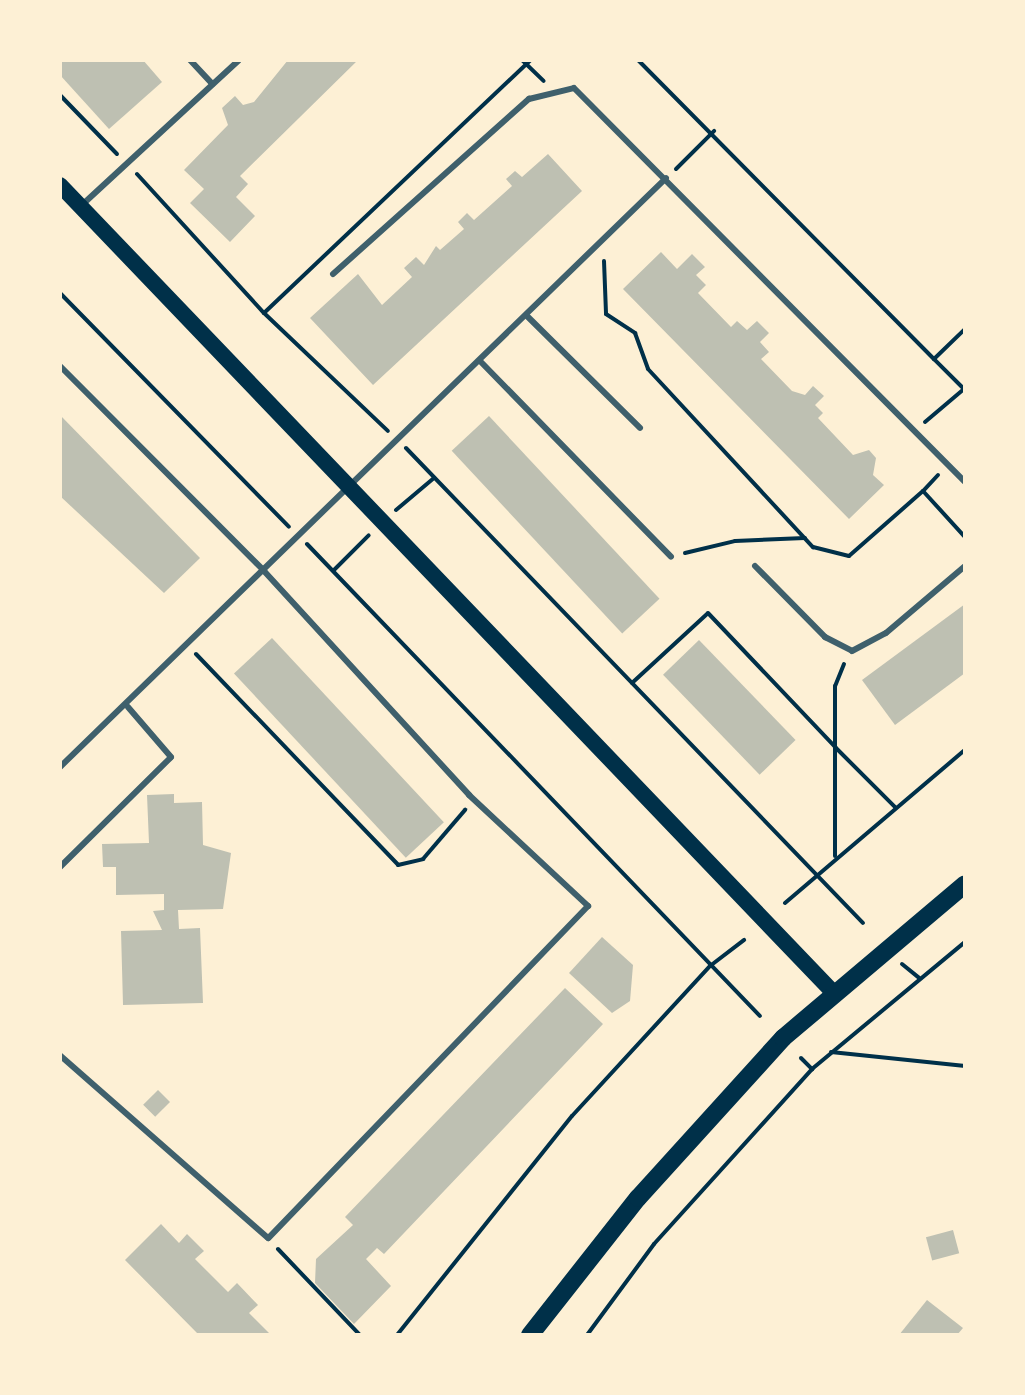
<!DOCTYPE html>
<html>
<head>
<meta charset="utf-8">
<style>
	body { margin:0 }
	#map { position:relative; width:1025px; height:1395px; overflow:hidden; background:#fdf0d5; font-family:Ubuntu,sans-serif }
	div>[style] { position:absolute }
	.building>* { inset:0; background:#bec0b2; transform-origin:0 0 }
	.path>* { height:4px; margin:-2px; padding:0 2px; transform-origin:2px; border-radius:2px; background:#003049 }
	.service>* { height:6px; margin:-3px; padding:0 3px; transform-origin:3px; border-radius:3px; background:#3f606c }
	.secondary>* { height:16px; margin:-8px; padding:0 8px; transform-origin:8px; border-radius:8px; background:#003049 }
	.primary>* { height:18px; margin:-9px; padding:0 9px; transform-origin:9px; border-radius:9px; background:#003049 }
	span { translate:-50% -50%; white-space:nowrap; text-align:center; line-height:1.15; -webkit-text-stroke:8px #fdf0d5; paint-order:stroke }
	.frame { position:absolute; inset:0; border:62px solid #fdf0d5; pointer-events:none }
</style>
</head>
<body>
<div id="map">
	<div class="building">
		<i style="clip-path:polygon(60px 60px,143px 60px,162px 82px,109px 129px,60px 75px)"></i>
		<i style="clip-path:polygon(288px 60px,358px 60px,240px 176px,248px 184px,236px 197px,255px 216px,230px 242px,190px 203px,204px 189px,184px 170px,228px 125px,222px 108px,235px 96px,243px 105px,254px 102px)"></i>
		<i style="clip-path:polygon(548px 154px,582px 191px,373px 385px,310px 318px,358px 274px,382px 305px,412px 277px,404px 268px,416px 257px,424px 265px,436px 246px,440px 250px,464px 229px,458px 222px,467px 213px,474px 220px,512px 186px,506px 179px,515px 171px,522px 177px)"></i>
		<i style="clip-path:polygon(661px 252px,677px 269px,692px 254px,705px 267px,696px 275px,706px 285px,698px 293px,731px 327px,737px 321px,747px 330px,757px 321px,769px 333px,760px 342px,769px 352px,761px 359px,792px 391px,805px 395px,813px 386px,824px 396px,815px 405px,823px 413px,818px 418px,853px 455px,869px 450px,876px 458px,873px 475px,884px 485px,849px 519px,623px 289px)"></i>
		<i style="clip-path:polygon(60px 415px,200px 558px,164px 593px,60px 496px)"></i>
		<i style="left:489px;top:416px;width:250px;height:51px;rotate:47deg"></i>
		<i style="clip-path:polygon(965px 604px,965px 673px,895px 725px,862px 680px)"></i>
		<i style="left:272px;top:638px;width:252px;height:52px;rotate:47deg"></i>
		<i style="left:699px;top:640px;width:139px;height:50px;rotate:46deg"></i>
		<i style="clip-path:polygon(174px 794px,174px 803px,202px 802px,203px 845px,231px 853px,223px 909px,178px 910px,179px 929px,200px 928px,203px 1003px,123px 1005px,121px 931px,162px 930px,153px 911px,164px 910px,164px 894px,116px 895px,116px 867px,103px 867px,102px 844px,149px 843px,147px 795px)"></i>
		<i style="clip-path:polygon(602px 937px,633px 965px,630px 1001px,612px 1013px,569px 973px)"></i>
		<i style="clip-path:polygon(565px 988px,603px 1024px,384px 1254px,377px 1248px,366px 1259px,391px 1286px,354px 1324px,315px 1283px,316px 1259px,353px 1225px,345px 1217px)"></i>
		<i style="left:158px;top:1090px;width:17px;height:21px;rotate:45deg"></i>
		<i style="clip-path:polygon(161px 1224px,179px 1243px,187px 1234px,204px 1251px,195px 1259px,228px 1292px,237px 1283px,258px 1305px,249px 1313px,271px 1335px,199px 1335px,125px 1260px)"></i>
		<i style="left:953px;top:1230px;width:24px;height:28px;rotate:75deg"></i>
		<i style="clip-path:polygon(927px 1300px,963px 1328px,957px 1335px,899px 1335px)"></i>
	</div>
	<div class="path">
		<i style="left:522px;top:60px;width:30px;rotate:44deg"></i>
		<i style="left:638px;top:60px;width:421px;rotate:45.3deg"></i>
		<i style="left:934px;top:359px;width:43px;rotate:-44.1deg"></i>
		<i style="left:60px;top:95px;width:82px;rotate:46deg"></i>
		<i style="left:676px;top:169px;width:54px;rotate:-45deg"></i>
		<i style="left:137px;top:174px;width:188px;rotate:47.6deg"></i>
		<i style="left:264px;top:313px;width:171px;rotate:43.6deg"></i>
		<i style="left:604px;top:261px;width:53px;rotate:87.8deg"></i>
		<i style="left:606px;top:314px;width:35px;rotate:33deg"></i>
		<i style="left:635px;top:333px;width:38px;rotate:70deg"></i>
		<i style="left:648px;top:369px;width:243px;rotate:47.2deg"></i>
		<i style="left:813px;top:547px;width:37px;rotate:14deg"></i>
		<i style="left:849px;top:556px;width:98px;rotate:-41.3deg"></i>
		<i style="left:60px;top:293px;width:327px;rotate:45.6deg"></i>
		<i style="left:264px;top:313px;width:368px;rotate:-43.5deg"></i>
		<i style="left:925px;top:422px;width:51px;rotate:-40.2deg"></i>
		<i style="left:964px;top:389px;width:42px;rotate:-135deg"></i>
		<i style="left:406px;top:448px;width:659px;rotate:46.11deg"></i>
		<i style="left:938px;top:475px;width:22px;rotate:133deg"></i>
		<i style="left:923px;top:491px;width:62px;rotate:47.6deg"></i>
		<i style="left:396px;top:510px;width:50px;rotate:-40.1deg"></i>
		<i style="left:307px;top:544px;width:654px;rotate:46.18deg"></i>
		<i style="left:685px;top:553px;width:51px;rotate:-13.5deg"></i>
		<i style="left:735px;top:541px;width:70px;rotate:-2.5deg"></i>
		<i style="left:334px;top:570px;width:49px;rotate:-45deg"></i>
		<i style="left:196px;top:654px;width:292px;rotate:46.2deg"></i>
		<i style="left:398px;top:865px;width:26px;rotate:-13deg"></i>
		<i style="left:423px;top:859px;width:65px;rotate:-49.4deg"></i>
		<i style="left:844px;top:664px;width:24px;rotate:112deg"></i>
		<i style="left:835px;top:686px;width:61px;rotate:90deg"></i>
		<i style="left:835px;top:747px;width:85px;rotate:45deg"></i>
		<i style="left:632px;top:683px;width:103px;rotate:-42.6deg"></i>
		<i style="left:708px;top:613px;width:185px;rotate:46.5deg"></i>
		<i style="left:835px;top:747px;width:109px;rotate:90deg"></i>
		<i style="left:785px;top:903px;width:236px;rotate:-40.4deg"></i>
		<i style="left:902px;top:964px;width:22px;rotate:39deg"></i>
		<i style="left:831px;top:1052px;width:135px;rotate:6deg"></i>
		<i style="left:801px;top:1058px;width:16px;rotate:45deg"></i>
		<i style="left:278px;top:1249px;width:119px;rotate:46.4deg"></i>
		<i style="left:397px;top:1335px;width:280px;rotate:-51.4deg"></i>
		<i style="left:572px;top:1116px;width:204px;rotate:-47.4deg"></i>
		<i style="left:710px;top:966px;width:43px;rotate:-37.4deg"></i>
		<i style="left:587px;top:1335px;width:113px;rotate:-53.6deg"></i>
		<i style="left:654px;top:1244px;width:236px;rotate:-47.9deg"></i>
		<i style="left:812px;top:1069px;width:199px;rotate:-39.7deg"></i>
	</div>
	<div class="service">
		<i style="left:190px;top:60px;width:33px;rotate:47deg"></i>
		<i style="left:83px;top:204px;width:212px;rotate:-42.7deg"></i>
		<i style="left:333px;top:274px;width:263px;rotate:-41.8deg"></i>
		<i style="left:529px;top:99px;width:46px;rotate:-13.7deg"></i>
		<i style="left:574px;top:88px;width:555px;rotate:45.22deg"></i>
		<i style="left:527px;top:316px;width:159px;rotate:44.7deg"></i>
		<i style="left:481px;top:362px;width:272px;rotate:45.7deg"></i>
		<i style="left:60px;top:366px;width:289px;rotate:45.1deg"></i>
		<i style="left:264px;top:571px;width:304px;rotate:47.5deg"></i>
		<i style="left:469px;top:795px;width:163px;rotate:43deg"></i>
		<i style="left:588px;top:906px;width:461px;rotate:133.9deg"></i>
		<i style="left:268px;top:1238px;width:277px;rotate:-138.7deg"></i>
		<i style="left:755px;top:566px;width:100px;rotate:45.4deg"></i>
		<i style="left:825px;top:637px;width:30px;rotate:27deg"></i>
		<i style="left:852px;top:651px;width:38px;rotate:-28deg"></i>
		<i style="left:886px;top:633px;width:104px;rotate:-40.3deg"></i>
		<i style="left:60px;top:767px;width:845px;rotate:-44.18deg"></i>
		<i style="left:60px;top:867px;width:156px;rotate:-44.7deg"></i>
		<i style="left:171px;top:757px;width:66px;rotate:-130.7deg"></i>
	</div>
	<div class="secondary">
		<i style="left:60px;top:185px;width:1115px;rotate:46.24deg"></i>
	</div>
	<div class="primary">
		<i style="left:530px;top:1335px;width:174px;rotate:-51.8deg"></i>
		<i style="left:638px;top:1198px;width:216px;rotate:-47.8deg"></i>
		<i style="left:783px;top:1038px;width:238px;rotate:-40.2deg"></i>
	</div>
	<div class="frame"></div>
</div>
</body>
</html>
